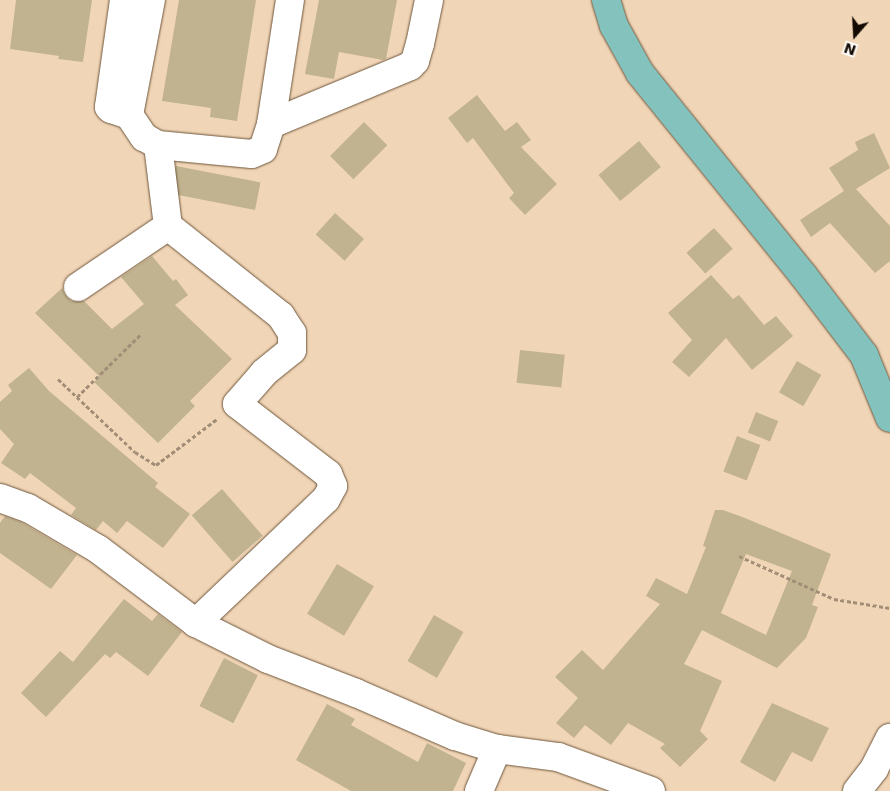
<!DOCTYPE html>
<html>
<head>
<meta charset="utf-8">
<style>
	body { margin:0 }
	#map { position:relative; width:890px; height:791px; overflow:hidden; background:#f1d5b7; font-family:"DejaVu Sans",sans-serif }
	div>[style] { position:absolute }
	.building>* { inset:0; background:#c1b38f; transform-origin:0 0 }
	.path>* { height:3px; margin-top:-1.5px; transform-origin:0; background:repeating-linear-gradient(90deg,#a28d77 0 4px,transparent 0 6.5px) }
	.roads { filter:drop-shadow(0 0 1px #6d563b) drop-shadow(0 0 1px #6d563b) }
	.minor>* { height:28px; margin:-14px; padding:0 14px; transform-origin:14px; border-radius:14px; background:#fff }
	.major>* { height:28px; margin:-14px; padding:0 14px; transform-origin:14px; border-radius:14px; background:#84c2be }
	span { translate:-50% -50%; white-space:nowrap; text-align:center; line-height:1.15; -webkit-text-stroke:5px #fefbf8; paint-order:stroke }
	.north { position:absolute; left:830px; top:10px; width:50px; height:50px; -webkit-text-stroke:4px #fefbf8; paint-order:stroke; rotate:199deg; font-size:14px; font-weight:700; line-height:20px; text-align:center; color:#130a02 }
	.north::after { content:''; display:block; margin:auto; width:18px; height:22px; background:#130a02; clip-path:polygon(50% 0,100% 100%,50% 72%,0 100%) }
</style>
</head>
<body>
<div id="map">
	<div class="building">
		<i style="clip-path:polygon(16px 0,92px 0,83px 62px,58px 59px,59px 56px,10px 49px)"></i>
		<i style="clip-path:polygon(179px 0,256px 0,237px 121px,210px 117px,211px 108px,162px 101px)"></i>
		<i style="clip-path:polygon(319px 0,397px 0,386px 59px,383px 60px,339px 52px,334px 79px,305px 74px)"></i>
		<i style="clip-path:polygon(477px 95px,505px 131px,517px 122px,531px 140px,521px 147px,557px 184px,525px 215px,509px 198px,514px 193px,473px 138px,467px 143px,448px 118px)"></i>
		<i style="left:364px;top:122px;width:33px;height:48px;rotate:45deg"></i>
		<i style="clip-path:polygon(874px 133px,890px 168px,856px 189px,890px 226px,890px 261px,875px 273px,830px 223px,811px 237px,800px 220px,844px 191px,829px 168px,858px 150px,855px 142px)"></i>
		<i style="left:639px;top:141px;width:34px;height:53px;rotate:50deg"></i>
		<i style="left:176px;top:166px;width:86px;height:28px;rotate:11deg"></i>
		<i style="left:335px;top:213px;width:39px;height:29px;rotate:42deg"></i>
		<i style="left:714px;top:228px;width:28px;height:37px;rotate:48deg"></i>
		<i style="clip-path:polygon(152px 256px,173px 281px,176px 279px,188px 295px,175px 305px,232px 359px,190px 401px,195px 406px,158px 443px,94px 382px,99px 376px,35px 313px,62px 288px,65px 295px,71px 301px,84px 301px,112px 329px,144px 304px,121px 277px)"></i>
		<i style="clip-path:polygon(711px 275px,733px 299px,739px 295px,764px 325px,776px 316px,793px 336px,752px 370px,726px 338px,689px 377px,672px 362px,692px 340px,668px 313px)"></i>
		<i style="left:520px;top:350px;width:45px;height:33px;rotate:6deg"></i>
		<i style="left:797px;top:361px;width:28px;height:36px;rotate:30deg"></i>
		<i style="clip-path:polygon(29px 368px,49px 391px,158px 483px,155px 487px,190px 514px,163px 548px,127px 521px,117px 533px,103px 521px,96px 530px,71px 515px,76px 508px,30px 473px,25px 479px,1px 463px,14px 444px,0 429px,0 402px,12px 391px,8px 385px)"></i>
		<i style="left:756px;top:412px;width:24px;height:22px;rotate:22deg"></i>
		<i style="left:737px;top:436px;width:25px;height:38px;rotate:21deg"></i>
		<i style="left:222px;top:489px;width:62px;height:40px;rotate:49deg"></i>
		<i style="clip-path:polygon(evenodd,715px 510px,723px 510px,745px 518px,831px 554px,812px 605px,818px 607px,806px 638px,777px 668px,702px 630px,684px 664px,722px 681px,700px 731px,708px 739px,680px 767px,660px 748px,665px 744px,628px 723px,611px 745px,585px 725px,574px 738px,556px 723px,578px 698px,555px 677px,582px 650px,603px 670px,660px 604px,646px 596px,656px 578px,687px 594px,706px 547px,703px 546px,715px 510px,746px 554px,792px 571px,766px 635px,721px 613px,746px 554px)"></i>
		<i style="clip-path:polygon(5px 516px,21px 522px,77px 555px,51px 589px,0 553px,0 523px)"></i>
		<i style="left:337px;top:564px;width:43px;height:58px;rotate:31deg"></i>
		<i style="clip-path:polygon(124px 599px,152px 621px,158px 614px,182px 632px,148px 676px,116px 652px,110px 658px,105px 654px,46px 717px,21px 693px,60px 651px,73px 662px)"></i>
		<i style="left:434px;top:615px;width:34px;height:53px;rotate:30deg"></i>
		<i style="left:224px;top:658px;width:38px;height:54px;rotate:27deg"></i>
		<i style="clip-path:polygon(772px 703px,829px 728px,812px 762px,792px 752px,775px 782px,740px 762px)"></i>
		<i style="clip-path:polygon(327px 704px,355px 719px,351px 725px,418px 762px,427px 743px,466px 763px,453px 791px,351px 791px,296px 760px)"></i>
	</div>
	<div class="path">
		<i style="left:58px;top:379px;width:106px;rotate:43.5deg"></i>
		<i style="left:135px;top:452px;width:25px;rotate:32deg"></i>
		<i style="left:156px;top:465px;width:76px;rotate:-37deg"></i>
		<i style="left:77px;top:397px;width:90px;rotate:-44.5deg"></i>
		<i style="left:739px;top:556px;width:104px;rotate:24.4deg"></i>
		<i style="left:834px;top:599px;width:57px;rotate:9.1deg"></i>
	</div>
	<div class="roads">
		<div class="minor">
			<i style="left:124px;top:0;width:108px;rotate:98deg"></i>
			<i style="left:109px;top:107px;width:3px;rotate:45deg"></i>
			<i style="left:111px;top:109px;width:19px;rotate:18deg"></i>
			<i style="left:129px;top:115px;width:27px;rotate:56deg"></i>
			<i style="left:144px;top:137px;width:16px;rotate:30deg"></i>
			<i style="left:158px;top:145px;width:94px;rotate:5.5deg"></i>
			<i style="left:252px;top:154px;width:12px;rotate:-24deg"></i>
			<i style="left:263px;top:149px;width:26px;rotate:-72deg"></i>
			<i style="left:271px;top:124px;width:125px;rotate:-81.3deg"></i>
			<i style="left:129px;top:115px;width:117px;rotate:-79.2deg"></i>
			<i style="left:271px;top:124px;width:151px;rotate:-22.6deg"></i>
			<i style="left:410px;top:66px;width:7px;rotate:-45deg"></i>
			<i style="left:415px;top:61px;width:18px;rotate:-74deg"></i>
			<i style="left:420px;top:44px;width:45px;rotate:-78.4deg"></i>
			<i style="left:158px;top:145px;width:82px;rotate:83deg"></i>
			<i style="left:168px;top:226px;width:144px;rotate:38.5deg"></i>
			<i style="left:281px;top:316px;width:20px;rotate:57deg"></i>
			<i style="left:292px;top:333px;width:17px;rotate:90deg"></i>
			<i style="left:292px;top:350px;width:36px;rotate:141deg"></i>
			<i style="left:264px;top:373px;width:41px;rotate:131.1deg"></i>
			<i style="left:237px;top:404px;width:115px;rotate:37.6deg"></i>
			<i style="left:328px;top:474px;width:13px;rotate:67deg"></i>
			<i style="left:333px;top:486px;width:15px;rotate:118deg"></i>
			<i style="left:326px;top:499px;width:180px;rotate:136.4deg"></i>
			<i style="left:78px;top:287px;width:109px;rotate:-34.1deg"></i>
			<i style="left:0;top:498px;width:30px;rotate:20deg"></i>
			<i style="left:28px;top:508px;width:81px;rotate:30.4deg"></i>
			<i style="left:98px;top:549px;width:123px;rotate:37.1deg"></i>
			<i style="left:196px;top:623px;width:80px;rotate:26.6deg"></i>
			<i style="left:268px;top:659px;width:94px;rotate:21.1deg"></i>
			<i style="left:356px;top:693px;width:108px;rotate:23.5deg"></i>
			<i style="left:455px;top:736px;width:44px;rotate:17.2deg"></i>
			<i style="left:497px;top:749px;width:62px;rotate:7.5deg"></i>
			<i style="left:558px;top:757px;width:99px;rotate:20.1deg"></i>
			<i style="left:479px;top:791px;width:46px;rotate:-66.8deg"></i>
			<i style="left:857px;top:791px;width:28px;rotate:-52deg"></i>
			<i style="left:874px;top:769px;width:35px;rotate:-63deg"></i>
		</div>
		<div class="major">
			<i style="left:606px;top:0;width:27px;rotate:73deg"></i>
			<i style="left:614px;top:26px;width:54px;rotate:61deg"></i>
			<i style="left:640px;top:73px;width:260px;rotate:51.1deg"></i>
			<i style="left:803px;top:275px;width:101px;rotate:52.7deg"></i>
			<i style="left:864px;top:355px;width:68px;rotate:67.6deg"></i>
		</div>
	</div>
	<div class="north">N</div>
</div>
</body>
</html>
